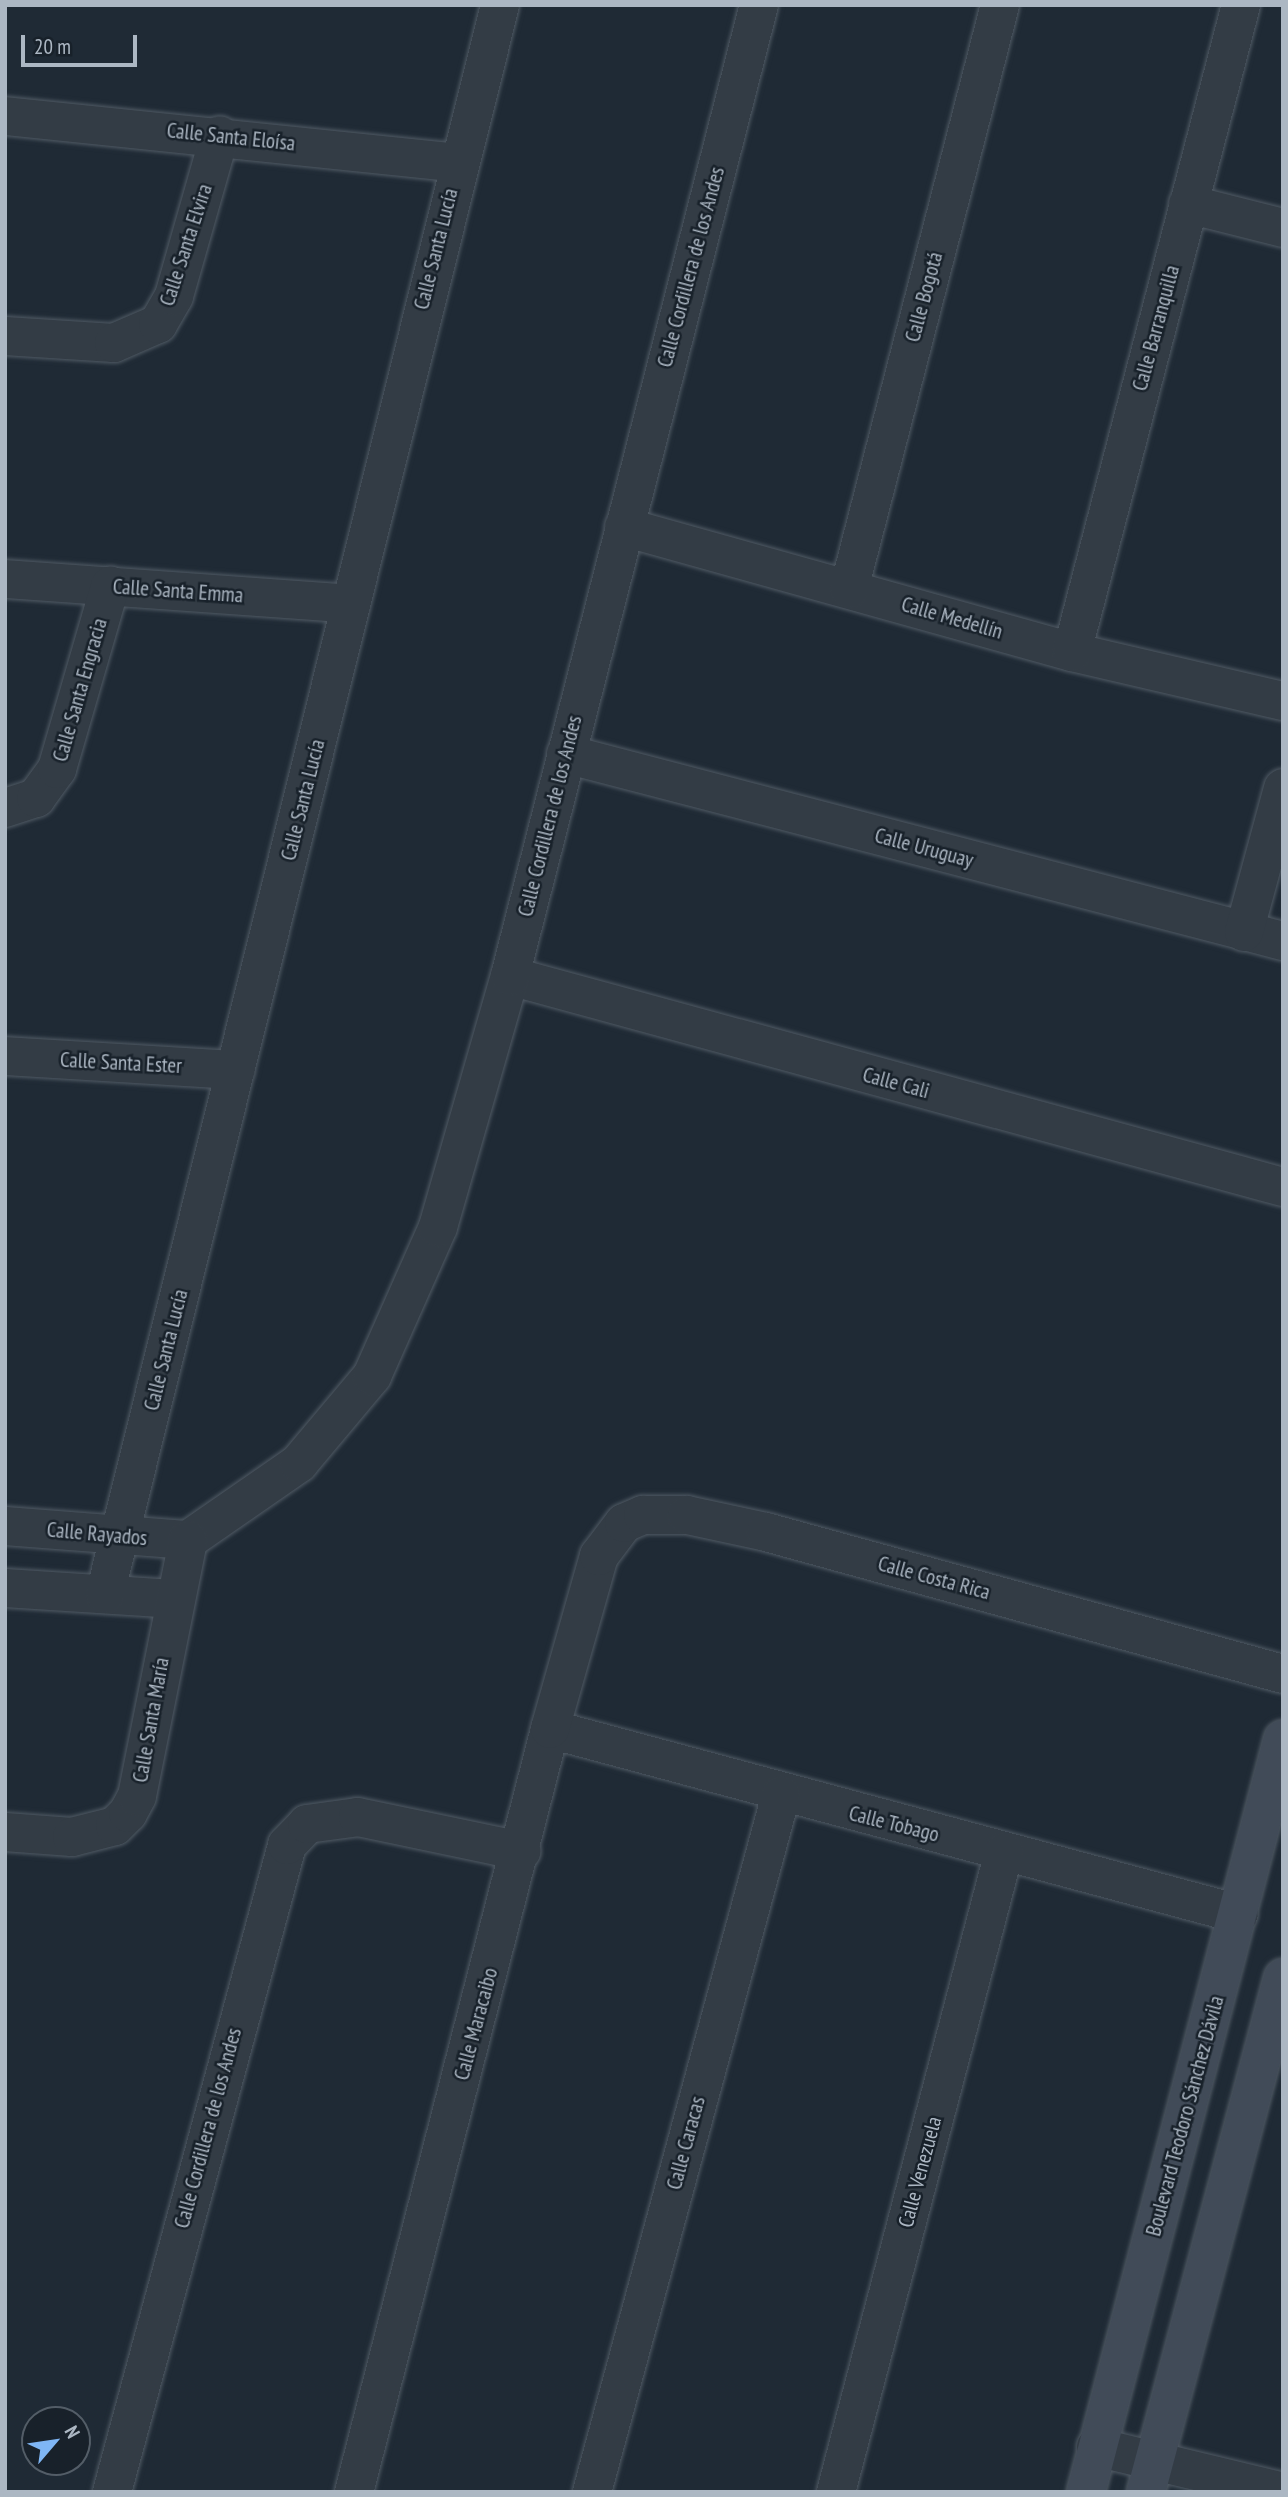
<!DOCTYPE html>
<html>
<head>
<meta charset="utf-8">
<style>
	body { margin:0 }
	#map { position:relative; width:1288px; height:2497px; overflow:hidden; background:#1f2a35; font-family:"PT Sans Narrow",sans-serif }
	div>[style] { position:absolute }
	.roads { filter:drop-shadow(0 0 2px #505a64) drop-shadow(0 0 2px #505a64) }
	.street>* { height:38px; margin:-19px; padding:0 19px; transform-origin:19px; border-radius:19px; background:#333c45 }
	.secondary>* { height:38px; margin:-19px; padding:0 19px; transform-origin:19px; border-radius:19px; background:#414b58 }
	span { translate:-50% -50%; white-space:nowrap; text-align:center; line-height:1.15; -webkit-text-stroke:5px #18212a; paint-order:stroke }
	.street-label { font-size:21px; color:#acb7c3 }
	.frame { position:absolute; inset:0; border:7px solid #acb7c3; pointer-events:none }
	.north { position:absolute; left:21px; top:2406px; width:70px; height:70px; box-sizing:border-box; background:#18212a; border:2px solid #535d67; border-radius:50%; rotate:61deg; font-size:19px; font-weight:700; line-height:28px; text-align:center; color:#acb7c3 }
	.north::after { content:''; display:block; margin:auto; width:24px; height:32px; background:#7fb6f5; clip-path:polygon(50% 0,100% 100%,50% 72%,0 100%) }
	.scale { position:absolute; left:21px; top:35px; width:116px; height:32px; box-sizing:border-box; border:4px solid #acb7c3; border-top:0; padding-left:9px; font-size:21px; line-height:24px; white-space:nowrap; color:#acb7c3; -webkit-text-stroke:5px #18212a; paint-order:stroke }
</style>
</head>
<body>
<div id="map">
	<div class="roads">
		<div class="street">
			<i style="left:5px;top:116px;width:454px;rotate:5.9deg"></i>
			<i style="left:1188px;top:204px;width:98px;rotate:14.2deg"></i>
			<i style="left:5px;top:336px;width:109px;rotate:3.7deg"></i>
			<i style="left:114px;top:343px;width:48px;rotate:-23.4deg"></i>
			<i style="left:158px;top:324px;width:32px;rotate:-60deg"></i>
			<i style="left:174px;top:296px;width:167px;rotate:-74.1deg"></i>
			<i style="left:624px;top:527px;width:465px;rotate:15.6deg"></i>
			<i style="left:1072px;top:652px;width:217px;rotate:13.1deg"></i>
			<i style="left:5px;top:579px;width:347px;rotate:4.1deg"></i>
			<i style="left:849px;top:589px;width:603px;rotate:-75.5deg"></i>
			<i style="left:1072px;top:652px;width:669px;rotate:-75.36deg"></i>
			<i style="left:566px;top:754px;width:741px;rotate:14.62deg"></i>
			<i style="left:5px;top:808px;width:33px;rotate:-18deg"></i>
			<i style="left:36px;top:798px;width:36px;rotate:-54deg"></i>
			<i style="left:57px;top:769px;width:191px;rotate:-73.8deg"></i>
			<i style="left:1244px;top:932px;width:149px;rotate:-74.8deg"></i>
			<i style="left:510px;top:976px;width:801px;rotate:15.27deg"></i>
			<i style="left:5px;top:1056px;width:231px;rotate:3.5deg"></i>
			<i style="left:5px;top:1526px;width:184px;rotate:4.4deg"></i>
			<i style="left:188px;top:1540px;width:135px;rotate:-34.7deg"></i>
			<i style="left:299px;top:1463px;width:114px;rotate:-50deg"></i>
			<i style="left:372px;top:1376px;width:163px;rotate:-66.1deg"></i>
			<i style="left:438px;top:1227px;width:261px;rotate:-74deg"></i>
			<i style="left:510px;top:976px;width:1002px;rotate:-75.62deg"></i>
			<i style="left:5px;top:1588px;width:168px;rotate:3.7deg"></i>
			<i style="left:105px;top:1594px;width:1637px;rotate:-76.04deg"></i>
			<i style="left:550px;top:1729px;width:713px;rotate:15.03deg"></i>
			<i style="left:5px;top:1832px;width:67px;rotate:4.3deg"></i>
			<i style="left:72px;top:1837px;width:44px;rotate:-14.3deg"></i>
			<i style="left:115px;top:1826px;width:18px;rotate:-45deg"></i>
			<i style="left:128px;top:1813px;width:19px;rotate:-62deg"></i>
			<i style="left:137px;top:1796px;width:261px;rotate:-78.7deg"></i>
			<i style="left:1096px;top:2447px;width:192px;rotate:13.5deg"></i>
			<i style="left:112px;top:2492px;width:670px;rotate:-74.86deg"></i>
			<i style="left:287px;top:1845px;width:29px;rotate:-46deg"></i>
			<i style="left:307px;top:1824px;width:51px;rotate:-7.8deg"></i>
			<i style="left:358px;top:1817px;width:167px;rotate:11.8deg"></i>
			<i style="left:354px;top:2492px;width:788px;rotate:-75.59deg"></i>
			<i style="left:550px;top:1729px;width:180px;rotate:-74.2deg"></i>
			<i style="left:599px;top:1556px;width:41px;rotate:-52.9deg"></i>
			<i style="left:624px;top:1523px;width:21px;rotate:-23deg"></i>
			<i style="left:643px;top:1515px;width:44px"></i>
			<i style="left:687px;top:1515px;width:81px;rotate:12.1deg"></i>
			<i style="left:766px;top:1532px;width:536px;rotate:15.36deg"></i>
			<i style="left:592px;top:2492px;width:722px;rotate:-74.83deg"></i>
			<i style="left:836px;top:2492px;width:662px;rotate:-75.29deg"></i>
		</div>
		<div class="secondary">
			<i style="left:1086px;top:2492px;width:778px;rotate:-75.34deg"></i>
			<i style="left:1146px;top:2492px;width:532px;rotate:-75.08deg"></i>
		</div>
	</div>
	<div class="street-label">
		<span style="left:231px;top:137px;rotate:6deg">Calle Santa Eloísa</span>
		<span style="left:186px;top:245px;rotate:-72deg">Calle Santa Elvira</span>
		<span style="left:436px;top:249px;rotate:-76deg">Calle Santa Lucía</span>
		<span style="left:691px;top:267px;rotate:-75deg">Calle Cordillera de los Andes</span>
		<span style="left:924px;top:297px;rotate:-75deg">Calle Bogotá</span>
		<span style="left:1156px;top:328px;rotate:-75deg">Calle Barranquilla</span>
		<span style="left:178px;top:591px;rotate:4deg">Calle Santa Emma</span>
		<span style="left:952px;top:618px;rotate:16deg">Calle Medellín</span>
		<span style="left:80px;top:690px;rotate:-74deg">Calle Santa Engracia</span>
		<span style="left:303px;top:800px;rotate:-76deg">Calle Santa Lucía</span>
		<span style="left:550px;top:816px;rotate:-76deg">Calle Cordillera de los Andes</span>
		<span style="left:924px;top:848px;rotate:15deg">Calle Uruguay</span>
		<span style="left:121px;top:1063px;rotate:3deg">Calle Santa Ester</span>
		<span style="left:896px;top:1083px;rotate:15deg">Calle Cali</span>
		<span style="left:166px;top:1350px;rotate:-76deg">Calle Santa Lucía</span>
		<span style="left:97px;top:1534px;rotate:5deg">Calle Rayados</span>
		<span style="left:934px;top:1578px;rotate:15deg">Calle Costa Rica</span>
		<span style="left:151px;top:1720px;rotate:-80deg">Calle Santa María</span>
		<span style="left:894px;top:1824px;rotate:14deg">Calle Tobago</span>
		<span style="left:476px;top:2024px;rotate:-75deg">Calle Maracaibo</span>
		<span style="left:1185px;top:2116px;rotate:-75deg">Boulevard Teodoro Sánchez Dávila</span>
		<span style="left:208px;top:2128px;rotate:-75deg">Calle Cordillera de los Andes</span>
		<span style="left:686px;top:2143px;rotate:-75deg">Calle Caracas</span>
		<span style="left:920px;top:2172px;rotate:-75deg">Calle Venezuela</span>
	</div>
	<div class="frame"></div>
	<div class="north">N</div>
	<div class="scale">20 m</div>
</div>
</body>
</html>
